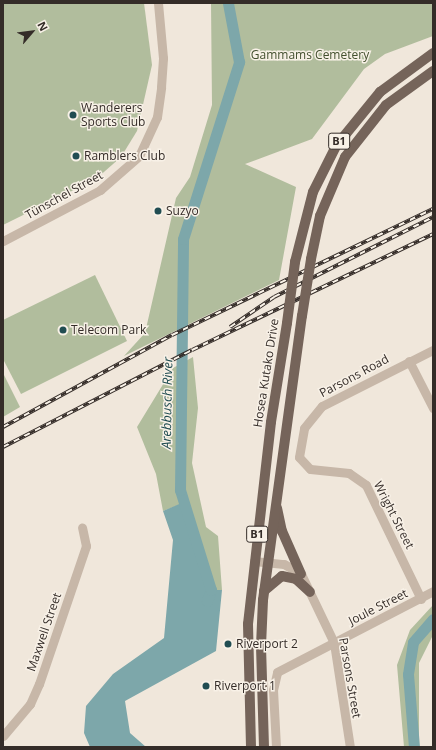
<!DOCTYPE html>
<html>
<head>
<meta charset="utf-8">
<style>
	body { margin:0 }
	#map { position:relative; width:436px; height:750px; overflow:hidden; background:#f0e7db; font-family:"Open Sans",sans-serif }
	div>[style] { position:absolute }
	.green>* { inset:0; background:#b1bd9d }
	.water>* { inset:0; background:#7da7aa }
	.river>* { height:11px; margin:-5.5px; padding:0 5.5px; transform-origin:5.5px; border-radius:5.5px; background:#7da7aa }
	.minor>* { height:9px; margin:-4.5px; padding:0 4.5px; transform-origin:4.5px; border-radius:4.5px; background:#c7b7a8 }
	.major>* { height:10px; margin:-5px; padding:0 5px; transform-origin:5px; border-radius:5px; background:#75645a }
	.rail>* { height:3.5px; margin-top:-1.75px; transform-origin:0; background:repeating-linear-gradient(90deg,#f8f1e7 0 6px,#342c28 0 12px); box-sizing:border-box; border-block:1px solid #342c28 }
	.major-bridge>* { height:10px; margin:-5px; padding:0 5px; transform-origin:5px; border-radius:5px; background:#75645a }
	.dots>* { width:11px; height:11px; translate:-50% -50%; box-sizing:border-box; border:2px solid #f8f1e7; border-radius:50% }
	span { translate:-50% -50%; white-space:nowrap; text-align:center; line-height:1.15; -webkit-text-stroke:3px #f8f1e7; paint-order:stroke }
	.shield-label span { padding:1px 3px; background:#f8f1e7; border:1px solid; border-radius:3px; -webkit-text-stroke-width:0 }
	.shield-label { font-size:11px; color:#342c28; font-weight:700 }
	.park-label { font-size:12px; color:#43502e }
	.poi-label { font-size:12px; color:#342c28 }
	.left { translate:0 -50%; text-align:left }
	.street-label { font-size:12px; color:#342c28 }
	.water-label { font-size:13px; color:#214d52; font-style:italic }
	.frame { position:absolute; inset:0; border:4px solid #342c28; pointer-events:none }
	.north { position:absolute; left:12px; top:12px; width:40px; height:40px; -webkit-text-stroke:3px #f8f1e7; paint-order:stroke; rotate:62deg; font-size:11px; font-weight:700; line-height:16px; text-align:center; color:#342c28 }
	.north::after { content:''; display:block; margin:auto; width:14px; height:18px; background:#342c28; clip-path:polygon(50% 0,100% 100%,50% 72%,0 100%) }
</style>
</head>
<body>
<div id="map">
	<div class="green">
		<i style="clip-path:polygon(3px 3px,144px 3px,152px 65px,137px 131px,121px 157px,96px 179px,3px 225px)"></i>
		<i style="clip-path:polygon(211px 3px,433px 3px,433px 36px,385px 54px,364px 69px,312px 139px,245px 164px,296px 187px,279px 280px,124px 356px,145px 333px,176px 198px,190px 177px,212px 105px)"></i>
		<i style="clip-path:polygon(95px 275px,127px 341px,21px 394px,3px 359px,3px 320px)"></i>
		<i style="clip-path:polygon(193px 357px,198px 408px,192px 463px,206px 527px,218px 536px,222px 590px,211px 590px,184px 503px,163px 511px,156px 474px,137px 427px,173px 368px)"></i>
		<i style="clip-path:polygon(3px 373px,20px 407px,3px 417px)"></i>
		<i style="clip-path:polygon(433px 605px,433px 635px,419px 663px,419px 747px,404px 747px,397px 665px,410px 630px)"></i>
	</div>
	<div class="water">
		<i style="clip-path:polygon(184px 502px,211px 590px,222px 590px,216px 651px,125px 701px,130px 733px,146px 747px,90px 747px,84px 733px,86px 706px,113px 674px,164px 638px,173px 540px,163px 511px)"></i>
	</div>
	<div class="river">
		<i style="left:207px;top:601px;width:12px;rotate:-70deg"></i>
		<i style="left:211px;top:590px;width:105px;rotate:-107.2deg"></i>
		<i style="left:180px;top:490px;width:251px;rotate:-89.3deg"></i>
		<i style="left:183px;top:239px;width:186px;rotate:-72.4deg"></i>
		<i style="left:239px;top:62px;width:60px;rotate:-100.6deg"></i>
		<i style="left:414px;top:747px;width:73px;rotate:-94.7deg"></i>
		<i style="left:408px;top:674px;width:32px;rotate:-81deg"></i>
		<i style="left:413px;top:642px;width:30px;rotate:-49deg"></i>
	</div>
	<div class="minor">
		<i style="left:3px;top:241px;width:110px;rotate:-27.7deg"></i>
		<i style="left:100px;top:190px;width:52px;rotate:-41.1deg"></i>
		<i style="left:139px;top:156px;width:43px;rotate:-65.2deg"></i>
		<i style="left:157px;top:117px;width:30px;rotate:-82deg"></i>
		<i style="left:161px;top:87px;width:29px;rotate:-86deg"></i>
		<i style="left:163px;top:58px;width:55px;rotate:-95.2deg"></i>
		<i style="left:409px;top:361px;width:53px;rotate:62.9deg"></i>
		<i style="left:254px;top:561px;width:30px;rotate:6deg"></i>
		<i style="left:284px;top:564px;width:20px;rotate:30deg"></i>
		<i style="left:301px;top:574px;width:76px;rotate:64.4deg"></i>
		<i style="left:334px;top:643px;width:105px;rotate:81.3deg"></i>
		<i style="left:421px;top:599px;width:127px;rotate:-115.8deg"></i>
		<i style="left:366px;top:485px;width:21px;rotate:-145deg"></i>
		<i style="left:349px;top:473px;width:39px;rotate:-174deg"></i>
		<i style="left:310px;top:469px;width:16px;rotate:-133deg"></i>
		<i style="left:299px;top:457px;width:29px;rotate:-80deg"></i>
		<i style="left:304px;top:428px;width:28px;rotate:-51deg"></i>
		<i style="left:322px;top:406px;width:124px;rotate:-26.8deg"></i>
		<i style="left:3px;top:736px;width:42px;rotate:-49.8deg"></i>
		<i style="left:30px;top:704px;width:22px;rotate:-66deg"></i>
		<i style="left:39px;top:684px;width:146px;rotate:-71.2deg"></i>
		<i style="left:86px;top:546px;width:19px;rotate:-102deg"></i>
		<i style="left:276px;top:747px;width:57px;rotate:-93deg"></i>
		<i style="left:273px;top:690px;width:18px;rotate:-77deg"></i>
		<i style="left:277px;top:672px;width:176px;rotate:-27.4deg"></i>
	</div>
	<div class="major">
		<i style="left:311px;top:259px;width:44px;rotate:-78.2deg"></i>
		<i style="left:320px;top:216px;width:64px;rotate:-67deg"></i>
		<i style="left:345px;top:157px;width:66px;rotate:-51.7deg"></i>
		<i style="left:386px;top:105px;width:58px;rotate:-35.9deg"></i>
		<i style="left:295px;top:262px;width:72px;rotate:-75.6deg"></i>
		<i style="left:313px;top:192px;width:51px;rotate:-63.4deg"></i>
		<i style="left:336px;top:146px;width:70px;rotate:-50.8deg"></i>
		<i style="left:380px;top:92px;width:66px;rotate:-36.3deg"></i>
		<i style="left:277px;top:508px;width:24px;rotate:78deg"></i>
		<i style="left:282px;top:531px;width:47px;rotate:66.2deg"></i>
		<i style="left:264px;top:591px;width:23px;rotate:-40deg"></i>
		<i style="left:282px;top:576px;width:14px;rotate:12deg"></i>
		<i style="left:296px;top:579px;width:19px;rotate:43deg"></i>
		<i style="left:251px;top:747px;width:123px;rotate:-91.4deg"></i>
		<i style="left:248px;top:624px;width:203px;rotate:-83.5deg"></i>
		<i style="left:271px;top:422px;width:100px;rotate:-80.8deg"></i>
		<i style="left:264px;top:747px;width:101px;rotate:-91.7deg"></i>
		<i style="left:261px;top:646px;width:46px;rotate:-87.5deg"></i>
		<i style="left:263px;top:600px;width:287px;rotate:-82.2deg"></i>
	</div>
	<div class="rail">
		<i style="left:230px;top:327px;width:53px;rotate:-34.3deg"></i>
		<i style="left:274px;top:297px;width:178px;rotate:-26.7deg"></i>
		<i style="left:3px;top:427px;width:192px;rotate:-28.6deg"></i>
		<i style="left:172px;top:335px;width:290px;rotate:-25.8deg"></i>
		<i style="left:3px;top:447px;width:212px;rotate:-27.2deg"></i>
		<i style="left:192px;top:350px;width:267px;rotate:-25.7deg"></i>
	</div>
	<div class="major-bridge">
		<i style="left:302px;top:316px;width:58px;rotate:-81deg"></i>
		<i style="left:287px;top:323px;width:62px;rotate:-82.5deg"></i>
	</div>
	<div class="dots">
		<i style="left:73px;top:115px;background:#214d52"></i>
		<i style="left:76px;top:156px;background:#214d52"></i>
		<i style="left:158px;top:211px;background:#214d52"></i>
		<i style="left:63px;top:330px;background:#214d52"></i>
		<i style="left:228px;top:644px;background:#214d52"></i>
		<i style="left:206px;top:686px;background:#214d52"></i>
	</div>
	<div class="shield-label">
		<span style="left:339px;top:141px">B1</span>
		<span style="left:257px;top:534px">B1</span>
	</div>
	<div class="park-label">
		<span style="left:310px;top:55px">Gammams Cemetery</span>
	</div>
	<div class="poi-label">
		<span class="left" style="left:81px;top:115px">Wanderers<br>Sports Club</span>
		<span class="left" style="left:84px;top:156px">Ramblers Club</span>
		<span class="left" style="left:166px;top:211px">Suzyo</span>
		<span class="left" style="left:71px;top:330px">Telecom Park</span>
		<span class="left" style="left:236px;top:644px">Riverport 2</span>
		<span class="left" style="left:214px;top:686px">Riverport 1</span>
	</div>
	<div class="street-label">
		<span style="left:64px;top:195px;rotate:-29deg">Tünschel Street</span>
		<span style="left:266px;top:373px;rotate:-81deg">Hosea Kutako Drive</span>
		<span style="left:354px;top:376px;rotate:-28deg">Parsons Road</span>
		<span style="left:394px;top:515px;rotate:63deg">Wright Street</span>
		<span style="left:378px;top:607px;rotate:-27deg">Joule Street</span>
		<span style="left:44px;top:632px;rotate:-71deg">Maxwell Street</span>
		<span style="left:350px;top:678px;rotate:80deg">Parsons Street</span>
	</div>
	<div class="water-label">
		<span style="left:167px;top:403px;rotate:-89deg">Arebbusch River</span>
	</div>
	<div class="frame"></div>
	<div class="north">N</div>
</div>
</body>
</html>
